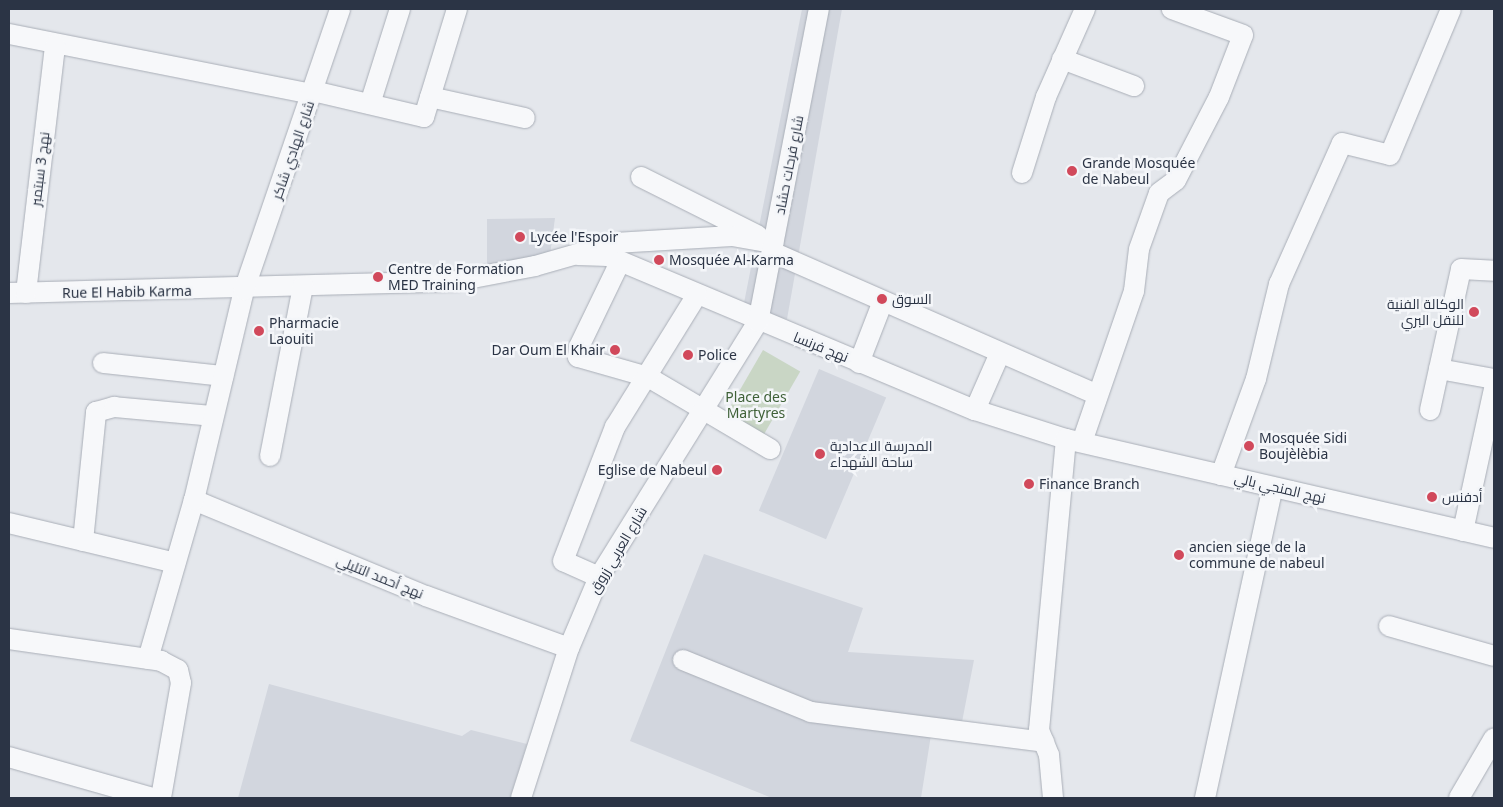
<!DOCTYPE html>
<html>
<head>
<meta charset="utf-8">
<style>
	body { margin:0 }
	#map { position:relative; width:1503px; height:807px; overflow:hidden; background:#e4e7ec; font-family:"Noto Sans",Cairo,sans-serif }
	div>[style] { position:absolute }
	.built>* { inset:0; background:#d2d6de; transform-origin:0 0 }
	.green>* { inset:0; background:#c9d6c5; transform-origin:0 0 }
	.roads { filter:drop-shadow(0 0 1px #a9aeb7) drop-shadow(0 0 1px #a9aeb7) }
	.minor>* { height:20px; margin:-10px; padding:0 10px; transform-origin:10px; border-radius:10px; background:#f7f8fa }
	.dots>* { width:14px; height:14px; translate:-50% -50%; box-sizing:border-box; border:2px solid #f4f6f9; border-radius:50% }
	span { translate:-50% -50%; white-space:nowrap; text-align:center; line-height:1.15; -webkit-text-stroke:5px #f4f6f9; paint-order:stroke }
	.street-label { font-size:14px; color:#2b3445 }
	.poi-label { font-size:14px; color:#2b3445 }
	.left { translate:0 -50%; text-align:left }
	.right { translate:-100% -50%; text-align:right }
	.park-label { font-size:14px; color:#3f6138 }
	.frame { position:absolute; inset:0; border:10px solid #2b3445; pointer-events:none }
</style>
</head>
<body>
<div id="map">
	<div class="built">
		<i style="clip-path:polygon(802px 9px,842px 9px,787px 319px,743px 308px)"></i>
		<i style="clip-path:polygon(555px 218px,550px 255px,487px 274px,487px 219px)"></i>
		<i style="left:819px;top:369px;width:73px;height:154px;rotate:23deg"></i>
		<i style="clip-path:polygon(704px 554px,863px 608px,848px 652px,974px 660px,962px 722px,931px 735px,921px 798px,772px 798px,630px 741px)"></i>
		<i style="clip-path:polygon(269px 684px,462px 736px,471px 730px,527px 744px,510px 798px,238px 798px)"></i>
	</div>
	<div class="green">
		<i style="left:763px;top:350px;width:43px;height:76px;rotate:30deg"></i>
	</div>
	<div class="roads">
		<div class="minor">
			<i style="left:9px;top:34px;width:309px;rotate:11.2deg"></i>
			<i style="left:1062px;top:59px;width:77px;rotate:20.6deg"></i>
			<i style="left:313px;top:91px;width:114px;rotate:13.2deg"></i>
			<i style="left:424px;top:117px;width:113px;rotate:-73deg"></i>
			<i style="left:430px;top:97px;width:97px;rotate:12.5deg"></i>
			<i style="left:370px;top:104px;width:100px;rotate:-72.5deg"></i>
			<i style="left:1022px;top:173px;width:80px;rotate:-72.5deg"></i>
			<i style="left:1046px;top:97px;width:96px;rotate:-66.1deg"></i>
			<i style="left:641px;top:177px;width:130px;rotate:26.6deg"></i>
			<i style="left:772px;top:252px;width:355px;rotate:23.7deg"></i>
			<i style="left:578px;top:255px;width:30px;rotate:2deg"></i>
			<i style="left:608px;top:256px;width:398px;rotate:22.8deg"></i>
			<i style="left:975px;top:410px;width:96px;rotate:17.7deg"></i>
			<i style="left:1066px;top:439px;width:439px;rotate:13deg"></i>
			<i style="left:620px;top:262px;width:94px;rotate:115.8deg"></i>
			<i style="left:579px;top:347px;width:10px;rotate:96deg"></i>
			<i style="left:578px;top:357px;width:73px;rotate:15.9deg"></i>
			<i style="left:648px;top:377px;width:142px;rotate:30.5deg"></i>
			<i style="left:9px;top:293px;width:448px;rotate:-1.5deg"></i>
			<i style="left:457px;top:281px;width:79px;rotate:-10.9deg"></i>
			<i style="left:535px;top:266px;width:83px;rotate:-16deg"></i>
			<i style="left:615px;top:243px;width:117px;rotate:-3.4deg"></i>
			<i style="left:732px;top:236px;width:42px;rotate:9.7deg"></i>
			<i style="left:26px;top:293px;width:250px;rotate:-83.3deg"></i>
			<i style="left:103px;top:363px;width:121px;rotate:6.2deg"></i>
			<i style="left:859px;top:363px;width:66px;rotate:-68.8deg"></i>
			<i style="left:1439px;top:369px;width:56px;rotate:10.3deg"></i>
			<i style="left:975px;top:410px;width:62px;rotate:-66.3deg"></i>
			<i style="left:1430px;top:410px;width:144px;rotate:-77.6deg"></i>
			<i style="left:1461px;top:269px;width:33px;rotate:3deg"></i>
			<i style="left:1082px;top:442px;width:160px;rotate:-71deg"></i>
			<i style="left:1134px;top:291px;width:42px;rotate:-83.2deg"></i>
			<i style="left:1139px;top:249px;width:59px;rotate:-70.3deg"></i>
			<i style="left:1159px;top:193px;width:21px;rotate:-37deg"></i>
			<i style="left:1176px;top:180px;width:93px;rotate:-62.6deg"></i>
			<i style="left:1219px;top:97px;width:66px;rotate:-68.8deg"></i>
			<i style="left:1243px;top:35px;width:76px;rotate:-159.9deg"></i>
			<i style="left:270px;top:456px;width:173px;rotate:-79deg"></i>
			<i style="left:1221px;top:475px;width:102px;rotate:-70deg"></i>
			<i style="left:1256px;top:379px;width:98px;rotate:-76.4deg"></i>
			<i style="left:1279px;top:284px;width:154px;rotate:-65.9deg"></i>
			<i style="left:1342px;top:143px;width:49px;rotate:14deg"></i>
			<i style="left:1390px;top:155px;width:158px;rotate:-67.3deg"></i>
			<i style="left:194px;top:500px;width:251px;rotate:22.5deg"></i>
			<i style="left:426px;top:596px;width:152px;rotate:20deg"></i>
			<i style="left:9px;top:523px;width:171px;rotate:13.5deg"></i>
			<i style="left:1463px;top:531px;width:145px;rotate:-77.7deg"></i>
			<i style="left:83px;top:541px;width:130px;rotate:-84.2deg"></i>
			<i style="left:96px;top:412px;width:19px;rotate:-16deg"></i>
			<i style="left:114px;top:407px;width:99px;rotate:5.2deg"></i>
			<i style="left:599px;top:577px;width:39px;rotate:-156deg"></i>
			<i style="left:563px;top:561px;width:144px;rotate:-68.8deg"></i>
			<i style="left:615px;top:427px;width:155px;rotate:-58.2deg"></i>
			<i style="left:1389px;top:626px;width:109px;rotate:15.9deg"></i>
			<i style="left:9px;top:639px;width:154px;rotate:8.2deg"></i>
			<i style="left:161px;top:661px;width:19px;rotate:28deg"></i>
			<i style="left:178px;top:670px;width:13px;rotate:77deg"></i>
			<i style="left:181px;top:683px;width:117px;rotate:99.9deg"></i>
			<i style="left:148px;top:659px;width:166px;rotate:-73.9deg"></i>
			<i style="left:194px;top:500px;width:216px;rotate:-76.6deg"></i>
			<i style="left:244px;top:290px;width:297px;rotate:-71.1deg"></i>
			<i style="left:683px;top:660px;width:138px;rotate:22.1deg"></i>
			<i style="left:811px;top:712px;width:235px;rotate:7.3deg"></i>
			<i style="left:9px;top:757px;width:150px;rotate:15.9deg"></i>
			<i style="left:521px;top:798px;width:157px;rotate:-72.3deg"></i>
			<i style="left:569px;top:648px;width:77px;rotate:-67.1deg"></i>
			<i style="left:599px;top:577px;width:301px;rotate:-58.1deg"></i>
			<i style="left:758px;top:322px;width:319px;rotate:-79deg"></i>
			<i style="left:1053px;top:798px;width:43px;rotate:-95.3deg"></i>
			<i style="left:1049px;top:755px;width:27px;rotate:-112deg"></i>
			<i style="left:1039px;top:730px;width:292px;rotate:-84.7deg"></i>
			<i style="left:1205px;top:798px;width:318px;rotate:-77.7deg"></i>
			<i style="left:1459px;top:798px;width:69px;rotate:-59.7deg"></i>
		</div>
	</div>
	<div class="dots">
		<i style="left:1072px;top:171px;background:#d1495b"></i>
		<i style="left:520px;top:237px;background:#d1495b"></i>
		<i style="left:659px;top:260px;background:#d1495b"></i>
		<i style="left:378px;top:277px;background:#d1495b"></i>
		<i style="left:882px;top:299px;background:#d1495b"></i>
		<i style="left:1474px;top:312px;background:#d1495b"></i>
		<i style="left:259px;top:331px;background:#d1495b"></i>
		<i style="left:615px;top:350px;background:#d1495b"></i>
		<i style="left:688px;top:355px;background:#d1495b"></i>
		<i style="left:1249px;top:446px;background:#d1495b"></i>
		<i style="left:820px;top:454px;background:#d1495b"></i>
		<i style="left:717px;top:470px;background:#d1495b"></i>
		<i style="left:1029px;top:484px;background:#d1495b"></i>
		<i style="left:1432px;top:497px;background:#d1495b"></i>
		<i style="left:1179px;top:555px;background:#d1495b"></i>
	</div>
	<div class="street-label">
		<span style="left:293px;top:150px;rotate:-71deg">شارع الهادي شاكر</span>
		<span style="left:789px;top:165px;rotate:-79deg">شارع فرحات حشاد</span>
		<span style="left:40px;top:169px;rotate:-83deg">نهج 3 سبتمبر</span>
		<span style="left:127px;top:292px;rotate:-1deg">Rue El Habib Karma</span>
		<span style="left:821px;top:347px;rotate:22deg">نهج فرنسا</span>
		<span style="left:1280px;top:488px;rotate:13deg">نهج المنجي بالي</span>
		<span style="left:618px;top:550px;rotate:-59deg">شارع العربي زروق</span>
		<span style="left:380px;top:577px;rotate:22deg">نهج أحمد التليلي</span>
	</div>
	<div class="poi-label">
		<span class="left" style="left:1082px;top:171px">Grande Mosquée<br>de Nabeul</span>
		<span class="left" style="left:530px;top:237px">Lycée l'Espoir</span>
		<span class="left" style="left:669px;top:260px">Mosquée Al-Karma</span>
		<span class="left" style="left:388px;top:277px">Centre de Formation<br>MED Training</span>
		<span class="left" style="left:892px;top:299px">السوق</span>
		<span class="right" style="left:1464px;top:312px">الوكالة الفنية<br>للنقل البري</span>
		<span class="left" style="left:269px;top:331px">Pharmacie<br>Laouiti</span>
		<span class="right" style="left:605px;top:350px">Dar Oum El Khair</span>
		<span class="left" style="left:698px;top:355px">Police</span>
		<span class="left" style="left:1259px;top:446px">Mosquée Sidi<br>Boujèlèbia</span>
		<span class="left" style="left:830px;top:454px">المدرسة الاعدادية<br>ساحة الشهداء</span>
		<span class="right" style="left:707px;top:470px">Eglise de Nabeul</span>
		<span class="left" style="left:1039px;top:484px">Finance Branch</span>
		<span class="left" style="left:1442px;top:497px">أدفنس</span>
		<span class="left" style="left:1189px;top:555px">ancien siege de la<br>commune de nabeul</span>
	</div>
	<div class="park-label">
		<span style="left:756px;top:405px">Place des<br>Martyres</span>
	</div>
	<div class="frame"></div>
</div>
</body>
</html>
